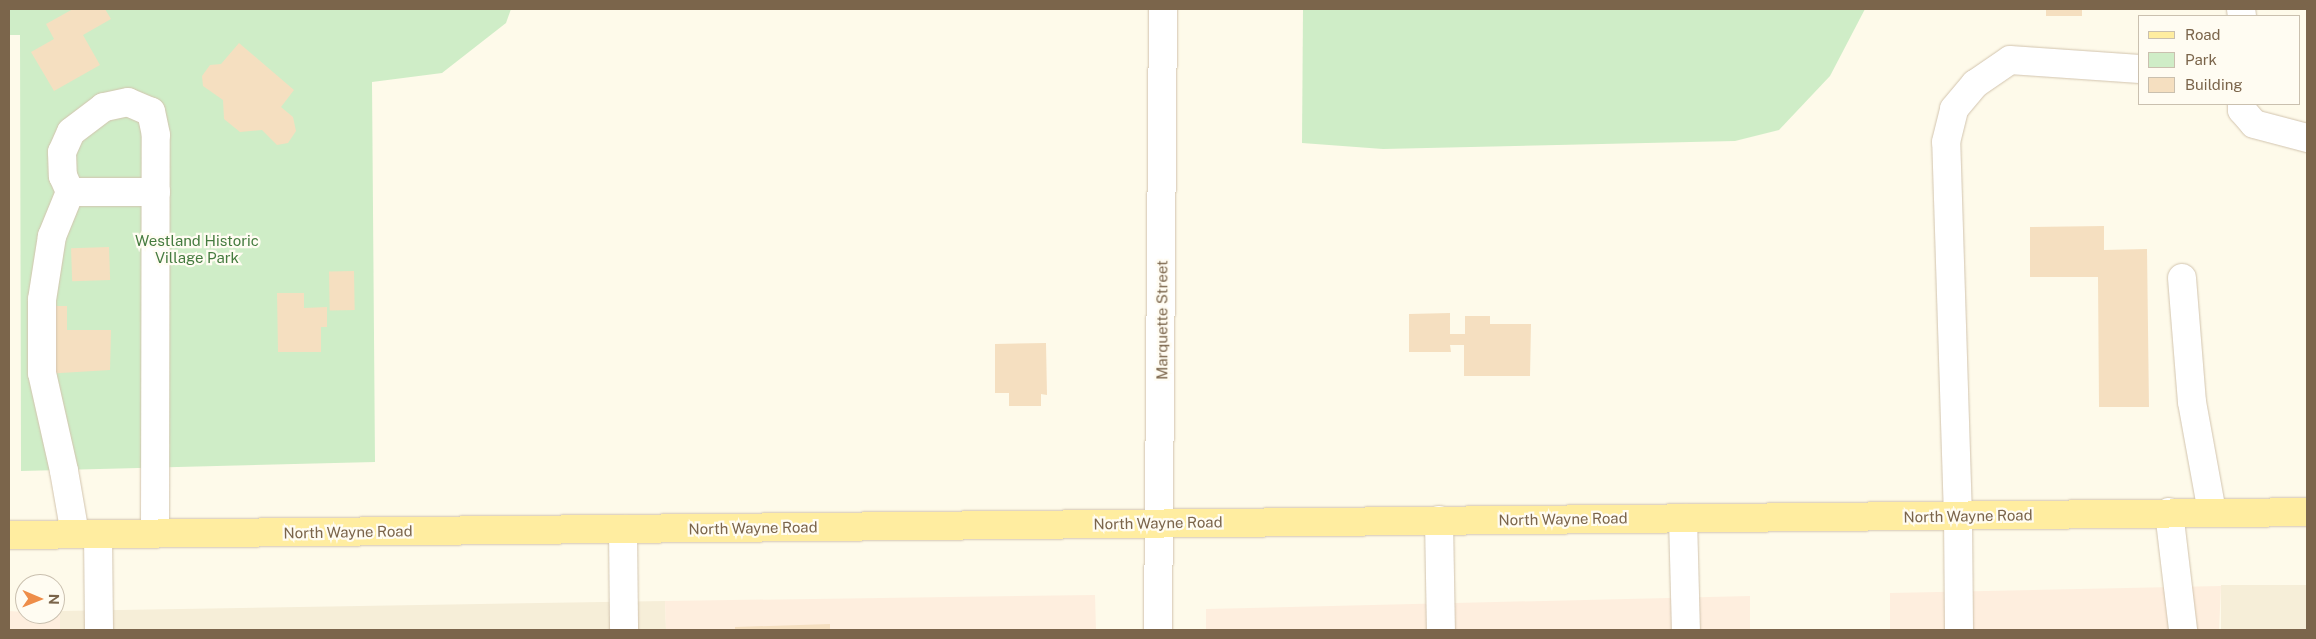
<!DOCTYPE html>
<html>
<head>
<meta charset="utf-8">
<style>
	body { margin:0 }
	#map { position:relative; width:2316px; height:639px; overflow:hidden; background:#fefaea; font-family:"Public Sans",sans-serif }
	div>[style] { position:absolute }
	.residential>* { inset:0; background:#f6eed8; transform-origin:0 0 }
	.commercial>* { inset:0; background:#feeede }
	.green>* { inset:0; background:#cfedc7 }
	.building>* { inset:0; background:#f5dfc0; transform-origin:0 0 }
	.roads { filter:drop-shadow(0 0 1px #d2c4ae) drop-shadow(0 0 1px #d2c4ae) }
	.minor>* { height:28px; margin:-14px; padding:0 14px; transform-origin:14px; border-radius:14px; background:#fff }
	.major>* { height:28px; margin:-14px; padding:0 14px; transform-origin:14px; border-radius:14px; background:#ffeda0 }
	span { translate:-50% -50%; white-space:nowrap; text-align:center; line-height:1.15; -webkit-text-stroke:4.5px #fffcf2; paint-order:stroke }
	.park-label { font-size:15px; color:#457b3f }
	.street-label { font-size:15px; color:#7b654b }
	.frame { position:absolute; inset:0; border:10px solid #7b654b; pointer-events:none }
	.legend { position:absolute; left:2138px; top:15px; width:162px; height:90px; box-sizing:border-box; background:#fffcf2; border:1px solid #cac0af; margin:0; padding:6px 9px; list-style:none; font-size:15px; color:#7b654b }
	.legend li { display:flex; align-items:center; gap:10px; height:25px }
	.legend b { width:25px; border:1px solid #cac0af }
	.north { position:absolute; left:15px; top:574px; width:50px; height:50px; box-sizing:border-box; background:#fffcf2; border:1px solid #cac0af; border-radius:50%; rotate:91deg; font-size:14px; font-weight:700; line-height:20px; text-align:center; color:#7b654b }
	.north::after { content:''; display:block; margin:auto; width:18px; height:22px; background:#ee8d49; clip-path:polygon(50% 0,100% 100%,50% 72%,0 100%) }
</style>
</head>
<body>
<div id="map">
	<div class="residential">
		<i style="left:2307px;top:585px;width:45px;height:86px;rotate:90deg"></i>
		<i style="clip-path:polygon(665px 601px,666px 630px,60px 630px,60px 611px)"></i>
	</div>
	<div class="commercial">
		<i style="clip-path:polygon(2221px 586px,2219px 630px,1890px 630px,1890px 593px)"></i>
		<i style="clip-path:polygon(1095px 595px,1096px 630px,666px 630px,665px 601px)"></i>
		<i style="clip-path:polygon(1750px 596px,1750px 630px,1206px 630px,1206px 609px)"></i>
		<i style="clip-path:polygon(9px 611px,55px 614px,55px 611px,60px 611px,60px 630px,9px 630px)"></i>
	</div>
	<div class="green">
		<i style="clip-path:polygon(9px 9px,511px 9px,506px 23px,442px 73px,372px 82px,375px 462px,21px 471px,20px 35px,9px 35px)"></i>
		<i style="clip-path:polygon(1303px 9px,1865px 9px,1830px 76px,1779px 130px,1735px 141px,1383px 149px,1302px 143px)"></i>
	</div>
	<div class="building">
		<i style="clip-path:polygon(73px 9px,105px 9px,111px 19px,83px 35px,100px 65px,54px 91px,31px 52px,54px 39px,46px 24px)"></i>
		<i style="left:2046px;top:9px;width:36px;height:7px"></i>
		<i style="clip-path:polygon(239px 43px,294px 90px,281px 107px,293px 117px,296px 131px,288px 143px,277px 145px,262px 130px,240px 132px,224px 119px,223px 100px,203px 86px,202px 76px,210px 65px,221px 64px)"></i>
		<i style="clip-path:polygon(2104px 226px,2104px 250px,2147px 249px,2149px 407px,2099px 407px,2098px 277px,2030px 277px,2030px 227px)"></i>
		<i style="left:109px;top:247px;width:33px;height:38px;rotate:88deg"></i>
		<i style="left:354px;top:271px;width:39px;height:25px;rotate:89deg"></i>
		<i style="clip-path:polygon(277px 293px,304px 293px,304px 308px,327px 307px,327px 327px,321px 327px,321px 352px,278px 352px)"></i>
		<i style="clip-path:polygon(44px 306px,67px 306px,67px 330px,111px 330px,110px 370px,44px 374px)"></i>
		<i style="clip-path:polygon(1450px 313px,1450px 334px,1465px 334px,1465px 316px,1490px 316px,1490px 324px,1531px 324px,1530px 376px,1464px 376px,1464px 345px,1450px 345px,1451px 352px,1409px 352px,1409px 314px)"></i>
		<i style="clip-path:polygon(1046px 343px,1047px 395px,1041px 394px,1041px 406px,1009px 406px,1009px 393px,995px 393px,995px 344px)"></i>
		<i style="clip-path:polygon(830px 624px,830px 630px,735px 630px,735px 627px)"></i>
	</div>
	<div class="roads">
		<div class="minor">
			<i style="left:2241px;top:9px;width:7px;rotate:82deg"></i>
			<i style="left:2242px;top:104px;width:6px;rotate:90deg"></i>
			<i style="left:2242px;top:110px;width:18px;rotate:49deg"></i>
			<i style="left:2254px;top:124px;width:55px;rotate:14.8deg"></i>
			<i style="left:70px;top:192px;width:48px;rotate:112.2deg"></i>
			<i style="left:52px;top:236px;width:65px;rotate:98.9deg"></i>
			<i style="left:42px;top:300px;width:73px;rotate:90deg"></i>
			<i style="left:42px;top:373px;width:100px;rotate:77.3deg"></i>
			<i style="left:64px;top:471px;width:64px;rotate:80.1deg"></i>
			<i style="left:2182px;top:278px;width:124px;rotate:85.4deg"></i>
			<i style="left:2192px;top:402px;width:112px;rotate:79.7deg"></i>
			<i style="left:2169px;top:512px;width:119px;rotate:83.2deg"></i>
			<i style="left:1683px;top:518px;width:112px;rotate:88.5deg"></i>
			<i style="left:1439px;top:520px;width:110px;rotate:89deg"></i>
			<i style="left:623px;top:529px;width:101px;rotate:89.4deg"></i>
			<i style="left:155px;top:533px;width:398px;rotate:-89.9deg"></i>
			<i style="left:156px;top:135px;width:24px;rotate:-102deg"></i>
			<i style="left:151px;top:112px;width:25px;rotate:-157deg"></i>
			<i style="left:128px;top:102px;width:25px;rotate:168deg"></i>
			<i style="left:104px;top:107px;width:41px;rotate:142.9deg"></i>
			<i style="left:71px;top:132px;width:22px;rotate:114deg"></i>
			<i style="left:62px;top:152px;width:24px;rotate:88deg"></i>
			<i style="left:63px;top:176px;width:17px;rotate:66deg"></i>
			<i style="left:70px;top:192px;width:86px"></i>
			<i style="left:98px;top:534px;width:96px;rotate:89.4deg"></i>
			<i style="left:1158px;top:630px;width:621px;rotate:-89.54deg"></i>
			<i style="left:1959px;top:630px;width:113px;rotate:-90.5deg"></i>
			<i style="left:1958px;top:517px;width:375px;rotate:-91.8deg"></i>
			<i style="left:1946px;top:142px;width:34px;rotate:-76deg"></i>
			<i style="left:1954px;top:109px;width:33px;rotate:-50deg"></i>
			<i style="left:1975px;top:84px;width:42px;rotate:-34.4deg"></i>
			<i style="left:2010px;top:60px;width:130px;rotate:4deg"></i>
		</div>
		<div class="major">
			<i style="left:9px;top:535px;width:2298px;rotate:-0.57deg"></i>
		</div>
	</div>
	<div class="park-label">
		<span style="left:197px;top:249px">Westland Historic<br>Village Park</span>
	</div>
	<div class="street-label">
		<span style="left:1162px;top:320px;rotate:-90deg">Marquette Street</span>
		<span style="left:1968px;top:516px;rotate:-1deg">North Wayne Road</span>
		<span style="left:1563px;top:519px;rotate:-1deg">North Wayne Road</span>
		<span style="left:1158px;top:523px;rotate:-1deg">North Wayne Road</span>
		<span style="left:753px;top:528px;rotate:-1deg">North Wayne Road</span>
		<span style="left:348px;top:532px;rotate:-1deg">North Wayne Road</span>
	</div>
	<div class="frame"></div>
	<ul class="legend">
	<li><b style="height:6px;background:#ffeda0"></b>Road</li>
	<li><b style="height:14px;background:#cfedc7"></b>Park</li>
	<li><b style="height:14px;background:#f5dfc0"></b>Building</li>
	</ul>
	<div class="north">N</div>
</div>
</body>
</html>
